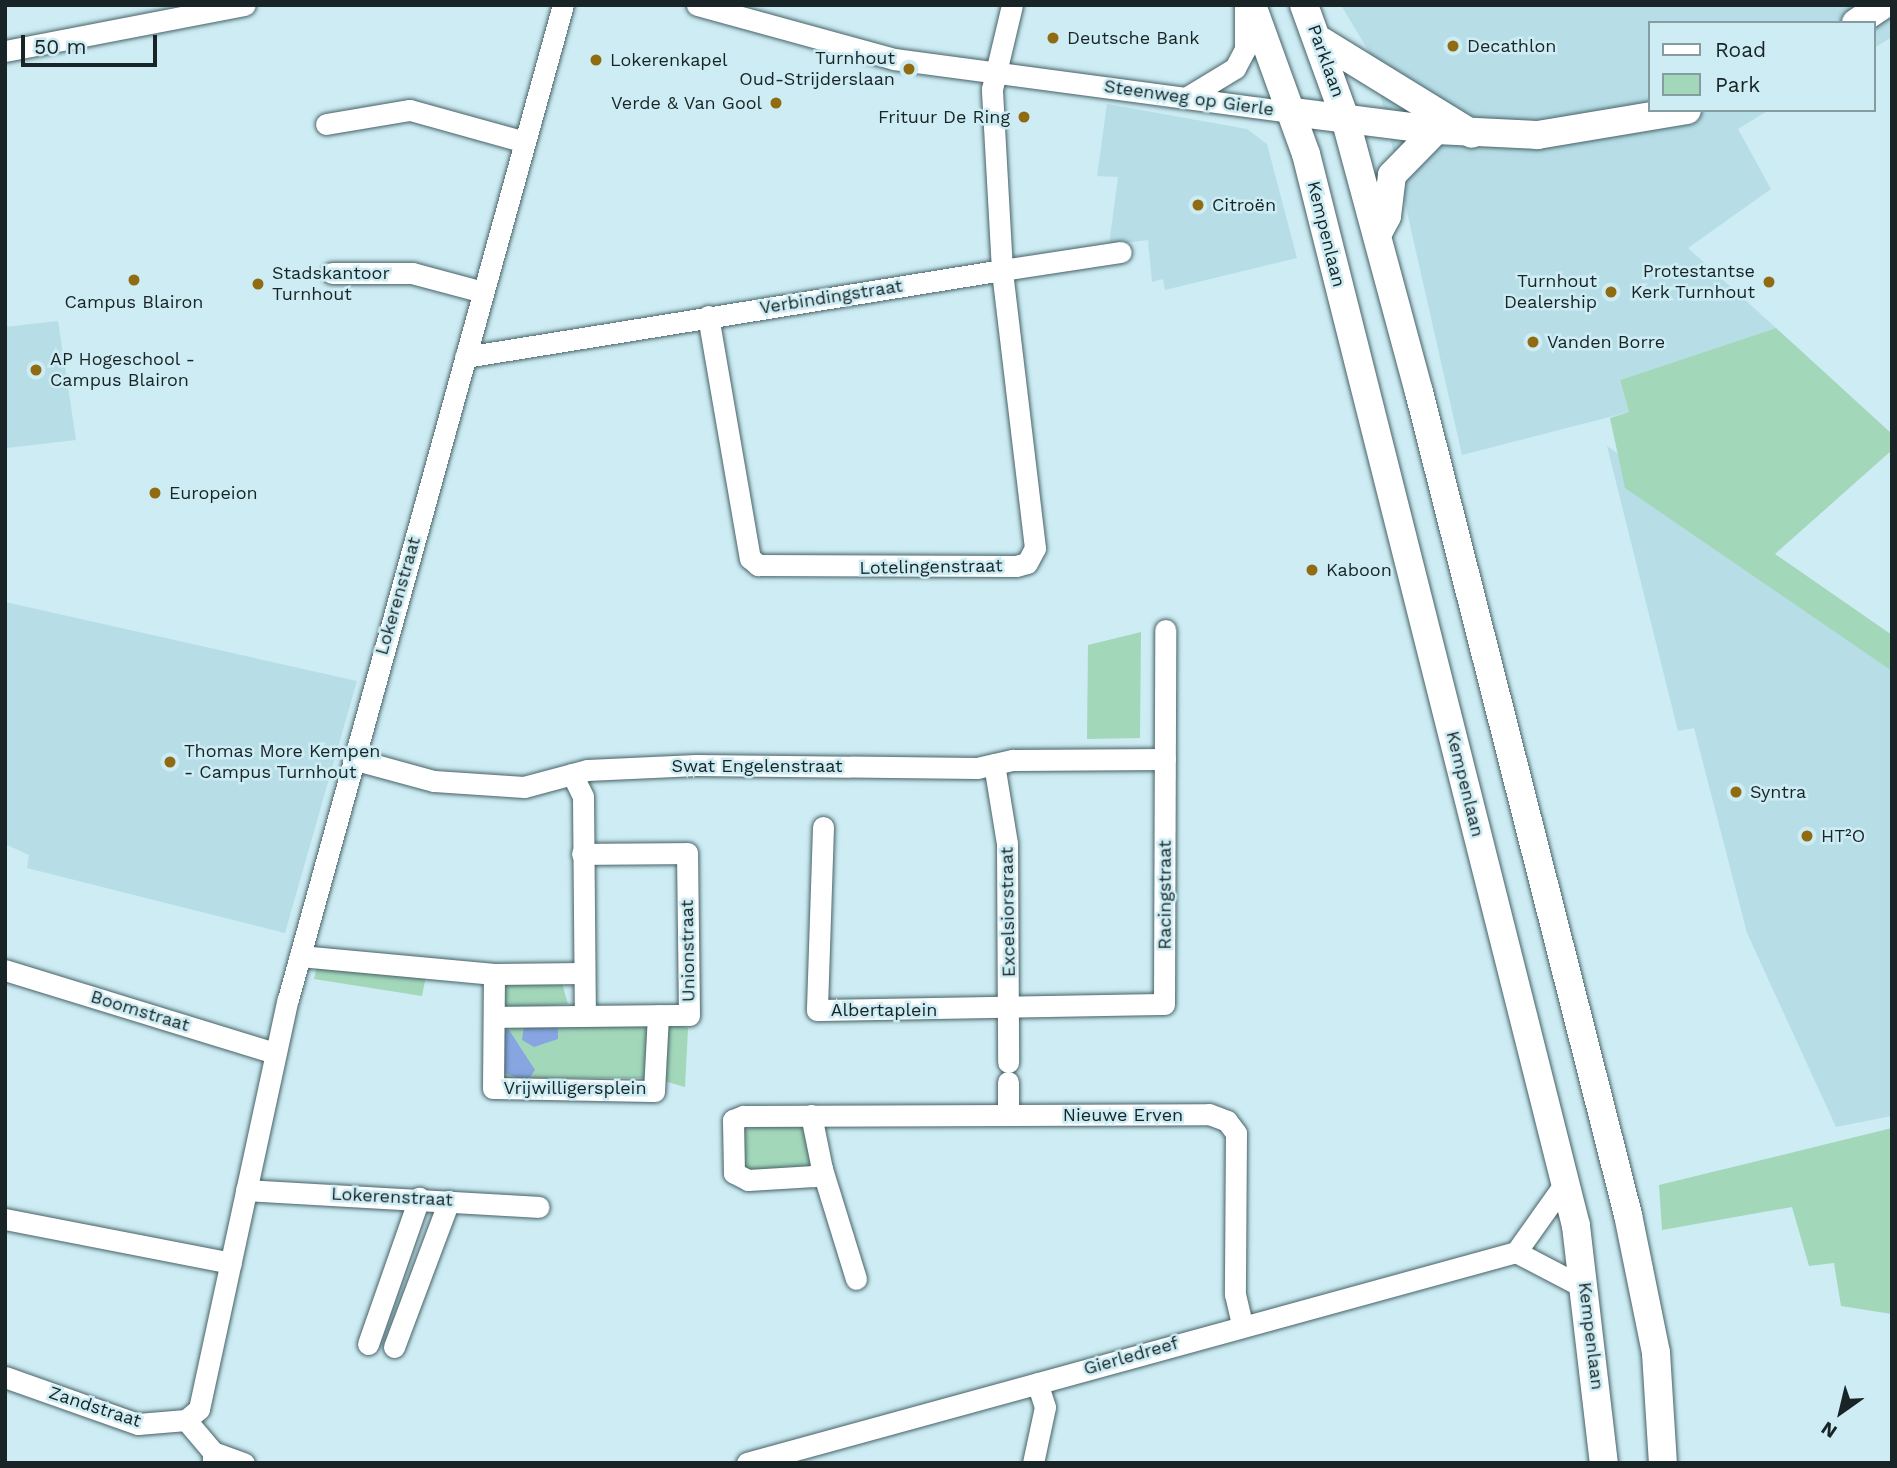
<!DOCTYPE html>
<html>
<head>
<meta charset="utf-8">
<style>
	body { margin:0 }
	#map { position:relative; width:1897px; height:1468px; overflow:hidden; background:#cdecf3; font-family:"Work Sans",sans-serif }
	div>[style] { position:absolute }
	.built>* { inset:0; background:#b7dee7 }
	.green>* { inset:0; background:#a2d7ba; transform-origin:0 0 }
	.water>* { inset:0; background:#87a5e1 }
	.roads { filter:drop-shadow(0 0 2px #476268) drop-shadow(0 0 2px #476268) }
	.minor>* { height:21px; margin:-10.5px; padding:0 10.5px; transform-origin:10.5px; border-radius:10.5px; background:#fff }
	.major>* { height:28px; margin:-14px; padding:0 14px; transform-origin:14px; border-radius:14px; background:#fff }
	.dots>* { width:19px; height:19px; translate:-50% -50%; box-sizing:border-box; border:4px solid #cdecf3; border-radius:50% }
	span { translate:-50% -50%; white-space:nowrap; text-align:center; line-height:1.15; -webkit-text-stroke:5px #cdecf3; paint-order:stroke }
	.poi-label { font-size:18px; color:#182426 }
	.left { translate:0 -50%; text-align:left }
	.right { translate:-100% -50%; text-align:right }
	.street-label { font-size:18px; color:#182426 }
	.frame { position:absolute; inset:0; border:7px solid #182426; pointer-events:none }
	.legend { position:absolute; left:1648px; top:21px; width:228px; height:91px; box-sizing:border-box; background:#cdecf3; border:2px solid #859ca1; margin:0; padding:9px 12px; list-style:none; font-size:21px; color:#182426 }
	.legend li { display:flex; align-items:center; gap:14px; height:35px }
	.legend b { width:35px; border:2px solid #859ca1 }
	.north { position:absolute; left:1806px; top:1377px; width:70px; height:70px; -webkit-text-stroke:5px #cdecf3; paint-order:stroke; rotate:214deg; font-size:19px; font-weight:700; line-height:28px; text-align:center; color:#182426 }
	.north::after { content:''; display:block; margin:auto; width:24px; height:32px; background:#182426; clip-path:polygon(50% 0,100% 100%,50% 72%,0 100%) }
	.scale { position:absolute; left:21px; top:35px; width:136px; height:32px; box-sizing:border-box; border:4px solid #182426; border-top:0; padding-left:9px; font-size:21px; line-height:24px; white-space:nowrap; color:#182426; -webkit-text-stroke:5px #cdecf3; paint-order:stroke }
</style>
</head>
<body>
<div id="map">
	<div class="built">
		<i style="clip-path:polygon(1341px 5px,1892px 5px,1892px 37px,1874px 48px,1874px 23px,1650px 23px,1650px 110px,1769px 110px,1738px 129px,1771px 189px,1688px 248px,1776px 328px,1620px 380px,1629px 412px,1462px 455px,1372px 57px)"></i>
		<i style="clip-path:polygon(1107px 104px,1247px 129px,1267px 144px,1297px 258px,1165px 290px,1163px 279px,1152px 282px,1148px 240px,1109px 245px,1118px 177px,1097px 176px)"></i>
		<i style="clip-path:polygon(58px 321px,76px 440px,7px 448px,5px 327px)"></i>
		<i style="clip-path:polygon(1607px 446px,1892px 644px,1892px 1116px,1836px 1127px,1747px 933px,1694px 728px,1678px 731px)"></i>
		<i style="clip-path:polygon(5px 602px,357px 681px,285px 933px,27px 868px,29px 855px,5px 844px)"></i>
	</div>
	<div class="green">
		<i style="clip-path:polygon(1776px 328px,1892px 434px,1892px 450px,1775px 554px,1892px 635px,1892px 671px,1625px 488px,1610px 418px,1629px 412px,1620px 380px)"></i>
		<i style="clip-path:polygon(1141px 632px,1140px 738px,1087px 739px,1088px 645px)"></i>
		<i style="clip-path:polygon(318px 961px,427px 971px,422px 996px,314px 979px)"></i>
		<i style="clip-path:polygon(508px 983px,562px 983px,568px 1004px,504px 1009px,501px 990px)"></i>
		<i style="clip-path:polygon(669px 1024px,688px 1028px,685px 1087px,664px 1081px)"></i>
		<i style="left:504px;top:1025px;width:143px;height:53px"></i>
		<i style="left:811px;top:1115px;width:55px;height:78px;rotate:78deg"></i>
		<i style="clip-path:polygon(1892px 1128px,1892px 1314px,1841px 1306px,1834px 1263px,1809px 1266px,1792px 1207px,1662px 1230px,1659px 1185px)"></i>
	</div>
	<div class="water">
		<i style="clip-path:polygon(558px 1024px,558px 1039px,534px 1047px,522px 1040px,524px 1026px)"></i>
		<i style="clip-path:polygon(509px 1030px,535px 1070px,527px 1081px,502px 1072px,503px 1032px)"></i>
	</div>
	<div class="roads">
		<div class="minor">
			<i style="left:697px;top:5px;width:204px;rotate:15.3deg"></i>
			<i style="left:894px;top:59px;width:403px;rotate:7.6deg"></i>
			<i style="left:5px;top:51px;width:244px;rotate:-10.9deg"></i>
			<i style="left:1189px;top:96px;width:54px;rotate:-31.3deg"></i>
			<i style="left:1235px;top:68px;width:21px;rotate:-62deg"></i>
			<i style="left:1245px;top:49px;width:44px;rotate:-90deg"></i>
			<i style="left:326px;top:124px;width:85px;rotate:-9.5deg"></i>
			<i style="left:410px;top:110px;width:119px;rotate:15.5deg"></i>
			<i style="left:332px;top:273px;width:80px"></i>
			<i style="left:412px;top:273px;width:73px;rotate:15deg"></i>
			<i style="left:708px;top:316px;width:246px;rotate:80.2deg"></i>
			<i style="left:750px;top:558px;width:11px;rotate:41deg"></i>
			<i style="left:758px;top:565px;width:258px;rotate:0.2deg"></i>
			<i style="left:1016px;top:566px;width:11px;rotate:-15deg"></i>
			<i style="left:1027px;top:563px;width:17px;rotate:-62deg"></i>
			<i style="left:1035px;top:548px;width:280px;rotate:-96.8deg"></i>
			<i style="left:1002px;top:270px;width:120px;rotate:-8.6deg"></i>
			<i style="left:465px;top:357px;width:544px;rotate:-9.2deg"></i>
			<i style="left:1002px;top:270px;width:181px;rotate:-93.2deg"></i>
			<i style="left:992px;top:89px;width:86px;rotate:-76.6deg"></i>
			<i style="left:353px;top:759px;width:84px;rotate:15.2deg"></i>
			<i style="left:434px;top:781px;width:90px;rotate:3.8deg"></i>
			<i style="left:524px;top:787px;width:65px;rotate:-15.1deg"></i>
			<i style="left:587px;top:770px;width:109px;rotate:-2.6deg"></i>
			<i style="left:696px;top:765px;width:281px;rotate:0.6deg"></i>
			<i style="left:977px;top:768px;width:37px;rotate:-13deg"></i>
			<i style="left:1013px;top:760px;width:152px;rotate:-0.4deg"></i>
			<i style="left:994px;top:764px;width:80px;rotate:80.7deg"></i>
			<i style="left:1007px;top:843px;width:219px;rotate:89.7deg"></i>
			<i style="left:572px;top:774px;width:25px;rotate:64deg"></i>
			<i style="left:583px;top:797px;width:218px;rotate:89.5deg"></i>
			<i style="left:823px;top:827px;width:183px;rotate:91.9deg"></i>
			<i style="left:817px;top:1010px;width:347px;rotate:-1deg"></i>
			<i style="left:1164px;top:1004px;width:374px;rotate:-89.8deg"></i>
			<i style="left:300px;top:956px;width:195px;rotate:5.3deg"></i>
			<i style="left:494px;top:974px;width:90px;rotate:-0.6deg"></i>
			<i style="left:5px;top:970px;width:282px;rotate:17.1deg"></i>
			<i style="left:494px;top:974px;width:114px;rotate:90.5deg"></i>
			<i style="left:493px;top:1088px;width:161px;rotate:1.1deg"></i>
			<i style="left:654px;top:1091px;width:76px;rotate:-87deg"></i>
			<i style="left:494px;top:1017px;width:195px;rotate:-0.6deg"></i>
			<i style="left:689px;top:1015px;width:162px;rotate:-90.7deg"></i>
			<i style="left:687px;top:853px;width:105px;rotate:179.5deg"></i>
			<i style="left:1008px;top:1082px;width:33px;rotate:90deg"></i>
			<i style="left:811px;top:1115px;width:55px;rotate:78.5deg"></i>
			<i style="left:822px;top:1169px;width:11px;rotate:139deg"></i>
			<i style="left:814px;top:1176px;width:66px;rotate:176.5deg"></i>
			<i style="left:748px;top:1180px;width:16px;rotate:-153deg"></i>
			<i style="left:734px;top:1173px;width:53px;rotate:-91.1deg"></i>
			<i style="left:733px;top:1120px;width:11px;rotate:-22deg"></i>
			<i style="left:743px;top:1116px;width:466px;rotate:-0.2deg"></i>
			<i style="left:1209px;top:1114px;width:19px;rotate:21deg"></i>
			<i style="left:1227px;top:1121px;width:15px;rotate:53deg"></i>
			<i style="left:1236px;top:1133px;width:161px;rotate:90.4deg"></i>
			<i style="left:1235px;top:1294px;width:31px;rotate:77deg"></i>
			<i style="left:822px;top:1169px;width:115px;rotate:72.8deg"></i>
			<i style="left:246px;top:1190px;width:293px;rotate:3.3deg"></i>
			<i style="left:5px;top:1219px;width:230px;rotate:11deg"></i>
			<i style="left:1516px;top:1252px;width:78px;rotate:27.6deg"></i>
			<i style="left:368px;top:1344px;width:155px;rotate:-70.7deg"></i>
			<i style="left:394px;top:1347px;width:156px;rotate:-69.4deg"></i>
			<i style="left:5px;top:1377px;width:141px;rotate:19.5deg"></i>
			<i style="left:138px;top:1424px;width:48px;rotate:-4.8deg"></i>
			<i style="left:213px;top:1452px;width:33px;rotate:20deg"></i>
			<i style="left:213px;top:1463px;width:11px;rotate:-90deg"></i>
			<i style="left:213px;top:1452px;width:42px;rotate:-130.2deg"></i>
			<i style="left:186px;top:1420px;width:17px;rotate:-40deg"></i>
			<i style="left:199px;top:1409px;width:420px;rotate:-77.8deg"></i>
			<i style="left:288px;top:999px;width:1031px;rotate:-74.54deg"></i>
			<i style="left:747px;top:1463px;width:797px;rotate:-15.34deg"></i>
			<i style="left:1516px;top:1252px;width:85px;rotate:-54.6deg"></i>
			<i style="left:1033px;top:1463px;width:57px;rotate:-77.9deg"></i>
			<i style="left:1045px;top:1407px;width:25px;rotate:-108deg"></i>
		</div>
		<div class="major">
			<i style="left:1252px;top:5px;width:158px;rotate:70.1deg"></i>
			<i style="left:1306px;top:154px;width:1105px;rotate:75.86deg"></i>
			<i style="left:1576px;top:1226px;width:239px;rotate:83.3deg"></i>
			<i style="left:1304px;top:5px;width:120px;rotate:70.1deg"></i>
			<i style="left:1345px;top:118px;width:284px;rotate:74.9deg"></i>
			<i style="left:1419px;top:392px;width:849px;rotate:75.75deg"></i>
			<i style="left:1628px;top:1215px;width:141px;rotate:78.5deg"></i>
			<i style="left:1656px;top:1353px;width:110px;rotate:86.4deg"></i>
			<i style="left:1856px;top:23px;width:32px;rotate:-34deg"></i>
			<i style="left:1321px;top:41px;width:177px;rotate:31.6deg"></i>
			<i style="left:1293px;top:112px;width:144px;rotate:7.2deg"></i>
			<i style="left:1436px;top:130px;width:102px;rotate:2.8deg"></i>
			<i style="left:1538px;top:135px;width:151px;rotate:-9.5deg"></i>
			<i style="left:1377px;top:235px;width:21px;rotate:-62deg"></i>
			<i style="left:1387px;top:216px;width:41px;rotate:-83deg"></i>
			<i style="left:1392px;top:175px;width:63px;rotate:-45.6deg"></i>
		</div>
	</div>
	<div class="dots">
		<i style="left:1053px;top:38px;background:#916b12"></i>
		<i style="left:1453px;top:46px;background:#916b12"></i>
		<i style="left:596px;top:60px;background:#916b12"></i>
		<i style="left:909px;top:69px;background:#916b12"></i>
		<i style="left:776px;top:103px;background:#916b12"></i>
		<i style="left:1024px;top:117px;background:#916b12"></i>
		<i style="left:1198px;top:205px;background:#916b12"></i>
		<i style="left:134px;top:280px;background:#916b12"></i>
		<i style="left:1769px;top:282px;background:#916b12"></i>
		<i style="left:258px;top:284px;background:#916b12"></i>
		<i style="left:1611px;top:292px;background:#916b12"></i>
		<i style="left:1533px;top:342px;background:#916b12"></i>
		<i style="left:36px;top:370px;background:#916b12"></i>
		<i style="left:155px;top:493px;background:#916b12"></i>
		<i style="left:1312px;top:570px;background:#916b12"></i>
		<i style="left:170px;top:762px;background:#916b12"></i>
		<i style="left:1736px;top:792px;background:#916b12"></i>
		<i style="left:1807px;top:836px;background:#916b12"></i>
	</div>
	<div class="poi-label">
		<span class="left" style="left:1067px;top:38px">Deutsche Bank</span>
		<span class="left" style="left:1467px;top:46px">Decathlon</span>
		<span class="right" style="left:895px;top:69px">Turnhout<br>Oud-Strijderslaan</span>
		<span class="left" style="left:610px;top:60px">Lokerenkapel</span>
		<span class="right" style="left:762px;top:103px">Verde &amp; Van Gool</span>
		<span class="right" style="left:1010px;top:117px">Frituur De Ring</span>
		<span class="left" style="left:1212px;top:205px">Citroën</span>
		<span class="right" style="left:1755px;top:282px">Protestantse<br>Kerk Turnhout</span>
		<span class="left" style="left:272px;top:284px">Stadskantoor<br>Turnhout</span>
		<span class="right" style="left:1597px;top:292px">Turnhout<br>Dealership</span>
		<span style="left:134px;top:302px">Campus Blairon</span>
		<span class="left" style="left:1547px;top:342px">Vanden Borre</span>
		<span class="left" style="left:50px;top:370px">AP Hogeschool -<br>Campus Blairon</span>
		<span class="left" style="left:169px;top:493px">Europeion</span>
		<span class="left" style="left:1326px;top:570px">Kaboon</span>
		<span class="left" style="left:184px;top:762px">Thomas More Kempen<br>- Campus Turnhout</span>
		<span class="left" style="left:1750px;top:792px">Syntra</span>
		<span class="left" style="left:1821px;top:836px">HT²O</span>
	</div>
	<div class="street-label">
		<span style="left:1326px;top:61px;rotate:70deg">Parklaan</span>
		<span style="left:1189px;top:98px;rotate:8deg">Steenweg op Gierle</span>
		<span style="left:1326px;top:234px;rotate:76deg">Kempenlaan</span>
		<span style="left:831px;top:297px;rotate:-9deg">Verbindingstraat</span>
		<span style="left:931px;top:567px;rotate:-1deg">Lotelingenstraat</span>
		<span style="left:398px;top:596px;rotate:-74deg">Lokerenstraat</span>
		<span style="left:757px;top:766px">Swat Engelenstraat</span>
		<span style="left:1465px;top:784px;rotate:76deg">Kempenlaan</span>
		<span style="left:1165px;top:895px;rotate:-90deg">Racingstraat</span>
		<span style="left:1008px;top:912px;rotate:-91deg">Excelsiorstraat</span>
		<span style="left:688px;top:951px;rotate:-91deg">Unionstraat</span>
		<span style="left:884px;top:1010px">Albertaplein</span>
		<span style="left:140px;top:1011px;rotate:17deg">Boomstraat</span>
		<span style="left:575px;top:1088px">Vrijwilligersplein</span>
		<span style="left:1123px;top:1115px">Nieuwe Erven</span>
		<span style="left:392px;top:1197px;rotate:3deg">Lokerenstraat</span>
		<span style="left:1591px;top:1336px;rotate:83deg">Kempenlaan</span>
		<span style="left:1131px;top:1356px;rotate:-16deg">Gierledreef</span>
		<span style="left:95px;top:1407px;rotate:18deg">Zandstraat</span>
	</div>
	<div class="frame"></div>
	<ul class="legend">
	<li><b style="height:9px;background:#fff"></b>Road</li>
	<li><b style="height:19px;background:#a2d7ba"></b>Park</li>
	</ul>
	<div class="north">N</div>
	<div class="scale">50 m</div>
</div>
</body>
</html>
